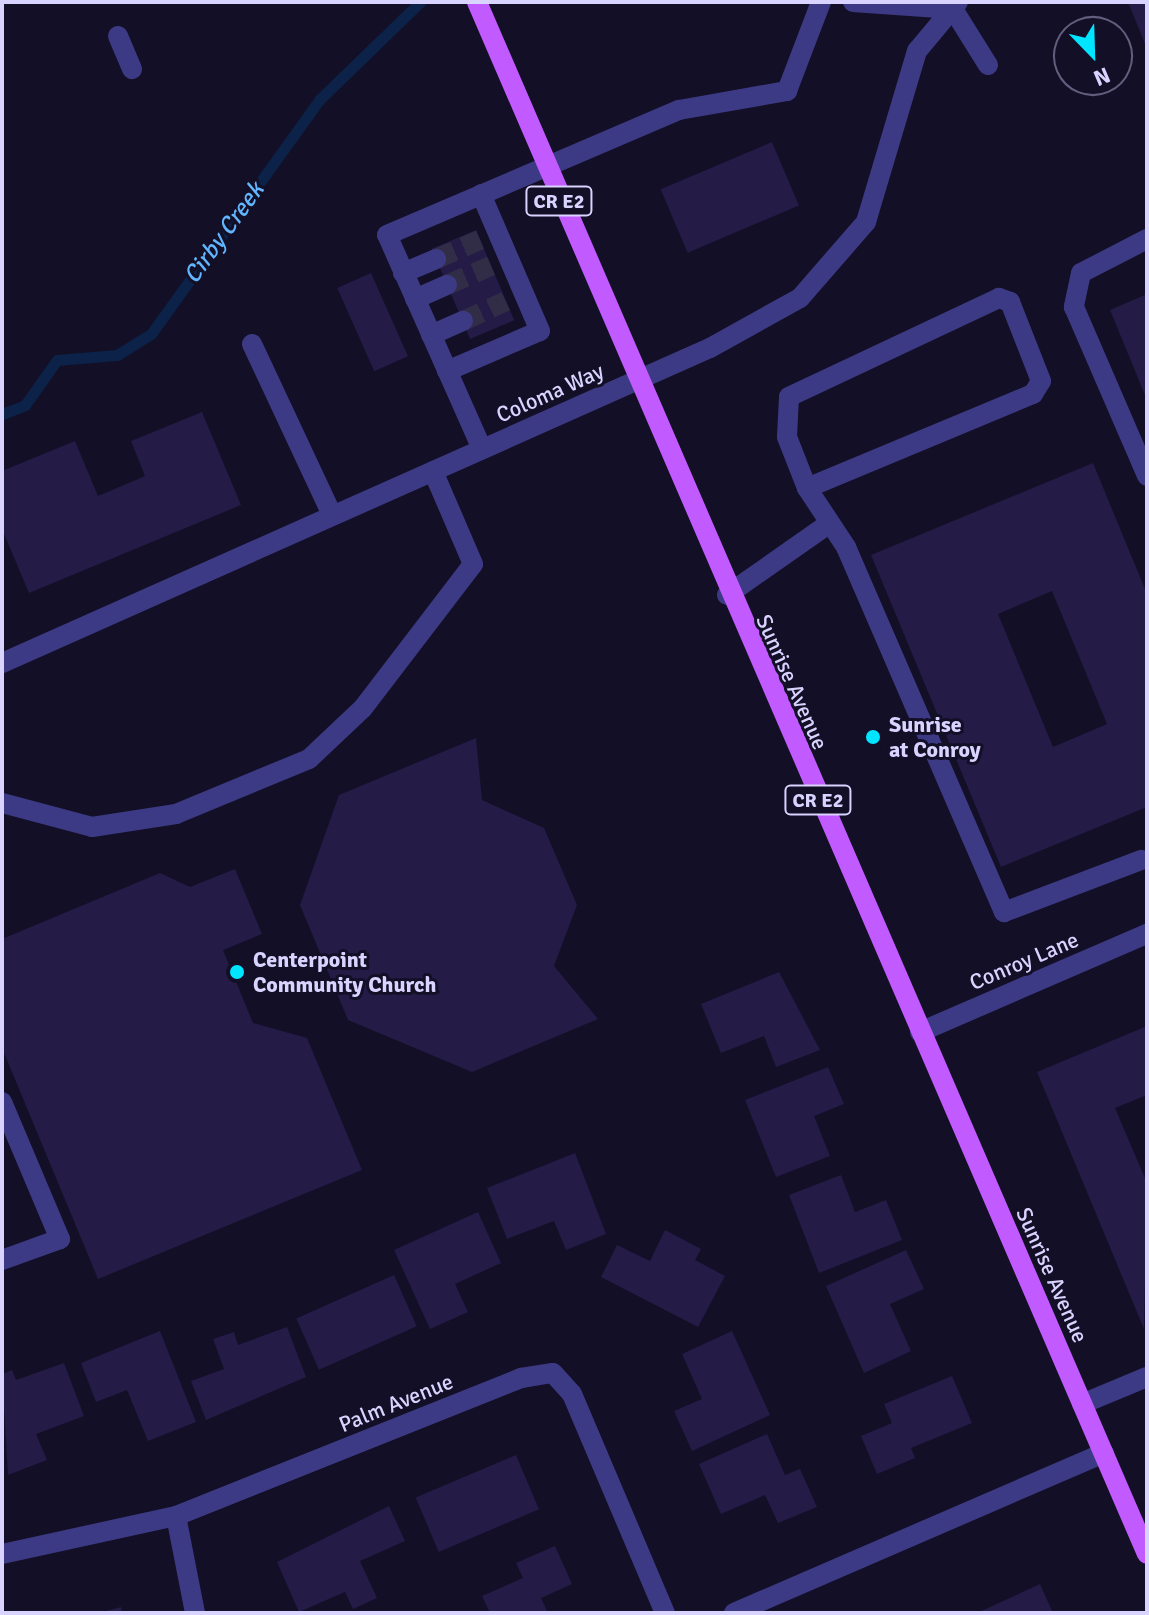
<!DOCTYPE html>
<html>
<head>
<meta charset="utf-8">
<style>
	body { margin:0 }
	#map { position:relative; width:1149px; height:1615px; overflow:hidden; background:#130f26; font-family:Signika,sans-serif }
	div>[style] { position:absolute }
	.stream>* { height:11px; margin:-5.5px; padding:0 5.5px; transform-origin:5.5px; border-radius:5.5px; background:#0c2248 }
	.building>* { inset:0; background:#241b47; transform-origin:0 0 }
	.minor-tunnel>* { height:20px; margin-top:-10px; transform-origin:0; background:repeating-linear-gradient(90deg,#312d47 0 20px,transparent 0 30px) }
	.minor>* { height:20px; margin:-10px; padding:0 10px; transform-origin:10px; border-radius:10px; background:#3d3a85 }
	.major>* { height:20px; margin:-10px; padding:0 10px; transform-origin:10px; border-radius:10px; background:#c25bff }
	.dots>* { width:22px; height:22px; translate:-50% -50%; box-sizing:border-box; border:4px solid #130f26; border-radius:50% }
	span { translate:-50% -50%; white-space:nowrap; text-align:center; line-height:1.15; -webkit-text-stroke:6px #130f26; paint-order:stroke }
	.shield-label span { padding:2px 6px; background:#130f26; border:2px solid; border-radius:6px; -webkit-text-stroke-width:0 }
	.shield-label { font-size:20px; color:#d9d4ff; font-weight:700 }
	.street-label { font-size:22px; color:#d9d4ff }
	.poi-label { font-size:22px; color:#d9d4ff; font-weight:700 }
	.left { translate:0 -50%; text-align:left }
	.water-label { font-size:24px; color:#62b6ff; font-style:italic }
	.frame { position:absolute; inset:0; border:4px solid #d9d4ff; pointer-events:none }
	.north { position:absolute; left:1053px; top:16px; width:80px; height:80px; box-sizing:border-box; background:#130f26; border:2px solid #625e7d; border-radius:50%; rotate:157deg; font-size:22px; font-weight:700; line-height:32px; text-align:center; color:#d9d4ff }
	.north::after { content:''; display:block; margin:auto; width:28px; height:36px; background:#00e5ff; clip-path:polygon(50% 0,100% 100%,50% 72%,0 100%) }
</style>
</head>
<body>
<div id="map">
	<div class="stream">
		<i style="left:2px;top:414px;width:25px;rotate:-21deg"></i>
		<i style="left:25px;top:405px;width:55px;rotate:-54.6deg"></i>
		<i style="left:57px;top:360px;width:60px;rotate:-4.8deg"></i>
		<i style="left:117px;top:355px;width:40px;rotate:-32deg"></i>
		<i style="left:151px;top:334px;width:288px;rotate:-54.3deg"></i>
		<i style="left:319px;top:100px;width:141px;rotate:-44.1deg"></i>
	</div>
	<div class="building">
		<i style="clip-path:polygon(1128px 2px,1147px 2px,1147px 49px)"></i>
		<i style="left:772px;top:142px;width:69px;height:121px;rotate:67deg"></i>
		<i style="left:476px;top:230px;width:98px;height:48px;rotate:67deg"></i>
		<i style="left:371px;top:273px;width:91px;height:37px;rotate:66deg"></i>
		<i style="clip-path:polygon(1147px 294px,1147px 400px,1110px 310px)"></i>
		<i style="clip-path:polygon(202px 412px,241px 505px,29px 593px,2px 529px,2px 471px,75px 441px,98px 496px,145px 476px,131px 441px)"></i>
		<i style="clip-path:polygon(evenodd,1093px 463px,1147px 594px,1147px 807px,1001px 867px,871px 555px,1093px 463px,1052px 591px,1107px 724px,1053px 747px,998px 614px,1052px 591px)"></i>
		<i style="clip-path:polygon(476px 738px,482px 800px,544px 828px,577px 905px,554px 966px,598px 1019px,472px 1072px,348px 1020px,300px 905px,339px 795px)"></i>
		<i style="clip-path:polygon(235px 869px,262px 934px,223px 950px,253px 1023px,307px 1038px,362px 1170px,98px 1279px,2px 1048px,2px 939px,160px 873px,190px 887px)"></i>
		<i style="clip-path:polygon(779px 972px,820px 1050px,776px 1067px,764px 1036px,721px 1053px,701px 1004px)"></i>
		<i style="clip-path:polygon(1147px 1026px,1147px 1095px,1115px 1108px,1147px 1183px,1144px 1329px,1037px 1072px)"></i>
		<i style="clip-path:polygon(828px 1067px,844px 1104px,814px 1116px,830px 1156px,776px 1177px,745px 1100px)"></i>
		<i style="clip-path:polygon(575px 1153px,606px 1234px,566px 1250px,554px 1221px,507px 1239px,487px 1188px)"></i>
		<i style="clip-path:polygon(841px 1175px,855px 1212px,886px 1200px,902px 1240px,819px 1273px,789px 1195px)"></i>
		<i style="clip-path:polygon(478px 1212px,501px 1263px,455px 1284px,468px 1312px,430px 1329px,394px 1250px)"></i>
		<i style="clip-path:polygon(665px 1230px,701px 1249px,695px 1260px,725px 1276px,698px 1327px,601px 1277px,617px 1245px,650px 1261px)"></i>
		<i style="clip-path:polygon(906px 1250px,924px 1289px,890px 1304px,911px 1351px,864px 1373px,826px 1286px)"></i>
		<i style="left:394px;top:1275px;width:56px;height:107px;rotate:66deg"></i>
		<i style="clip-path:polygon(287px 1327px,306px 1377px,206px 1420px,191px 1381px,224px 1369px,213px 1339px,234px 1332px,238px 1345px)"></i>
		<i style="clip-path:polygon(160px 1331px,196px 1422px,148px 1441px,127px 1390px,96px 1402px,81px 1363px)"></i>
		<i style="clip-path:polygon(732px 1331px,770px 1415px,692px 1451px,674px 1411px,702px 1399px,682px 1354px)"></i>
		<i style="clip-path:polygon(64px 1363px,84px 1416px,36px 1434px,47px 1460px,8px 1475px,2px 1374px,12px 1370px,16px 1380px)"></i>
		<i style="clip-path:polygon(952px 1376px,972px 1423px,911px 1448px,915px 1458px,877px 1474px,861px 1436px,892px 1423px,884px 1404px)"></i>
		<i style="clip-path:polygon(767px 1434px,785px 1475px,800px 1469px,817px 1507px,778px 1523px,765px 1495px,721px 1514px,699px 1464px)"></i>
		<i style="left:516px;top:1455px;width:59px;height:109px;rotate:67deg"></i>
		<i style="clip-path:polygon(389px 1506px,405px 1541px,360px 1561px,377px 1598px,353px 1609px,345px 1592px,299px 1612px,277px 1562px)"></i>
		<i style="clip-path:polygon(555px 1546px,572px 1584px,541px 1598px,548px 1613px,490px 1613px,482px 1596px,523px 1578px,516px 1563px)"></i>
		<i style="clip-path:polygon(1040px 1584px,1053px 1613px,977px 1613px)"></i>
		<i style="clip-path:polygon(121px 1607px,122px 1613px,102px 1613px,102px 1612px)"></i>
	</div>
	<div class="minor-tunnel">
		<i style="left:436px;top:259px;width:48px;rotate:-23.4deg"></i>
		<i style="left:447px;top:285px;width:48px;rotate:-23.4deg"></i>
		<i style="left:463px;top:321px;width:47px;rotate:-24.9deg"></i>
	</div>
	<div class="minor">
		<i style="left:853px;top:2px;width:100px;rotate:4deg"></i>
		<i style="left:953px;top:9px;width:66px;rotate:58deg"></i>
		<i style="left:118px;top:36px;width:36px;rotate:67deg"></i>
		<i style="left:1147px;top:239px;width:74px;rotate:152.7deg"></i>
		<i style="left:1081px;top:273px;width:35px;rotate:102deg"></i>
		<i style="left:1074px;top:307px;width:184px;rotate:66.6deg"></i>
		<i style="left:403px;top:273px;width:36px;rotate:-23deg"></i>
		<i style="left:415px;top:299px;width:35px;rotate:-24deg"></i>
		<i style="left:431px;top:335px;width:35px;rotate:-24deg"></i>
		<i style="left:252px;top:344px;width:189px;rotate:64.9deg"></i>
		<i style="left:447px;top:371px;width:101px;rotate:-23.3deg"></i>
		<i style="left:540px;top:331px;width:149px;rotate:-113.3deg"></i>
		<i style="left:482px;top:449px;width:234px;rotate:-113.9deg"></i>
		<i style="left:387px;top:235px;width:318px;rotate:-23.2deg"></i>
		<i style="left:679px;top:110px;width:110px;rotate:-10deg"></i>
		<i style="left:787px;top:91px;width:95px;rotate:-69.1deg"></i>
		<i style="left:807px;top:488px;width:245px;rotate:-22.6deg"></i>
		<i style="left:1033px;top:394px;width:15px;rotate:-58deg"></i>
		<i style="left:1041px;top:381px;width:85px;rotate:-111.4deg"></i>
		<i style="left:1010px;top:302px;width:12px;rotate:-160deg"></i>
		<i style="left:999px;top:298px;width:232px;rotate:154.8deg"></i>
		<i style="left:789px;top:397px;width:40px;rotate:92.9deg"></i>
		<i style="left:787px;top:437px;width:55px;rotate:68.6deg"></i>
		<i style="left:807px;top:488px;width:71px;rotate:56.5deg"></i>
		<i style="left:846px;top:547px;width:398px;rotate:66.6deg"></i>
		<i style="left:1004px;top:912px;width:147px;rotate:-20.8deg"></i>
		<i style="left:727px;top:595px;width:122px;rotate:-35deg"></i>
		<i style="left:2px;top:663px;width:775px;rotate:-23.99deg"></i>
		<i style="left:710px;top:348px;width:103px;rotate:-29.1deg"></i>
		<i style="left:800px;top:298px;width:101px;rotate:-49deg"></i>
		<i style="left:866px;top:222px;width:178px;rotate:-73.4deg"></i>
		<i style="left:917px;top:51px;width:64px;rotate:-50.1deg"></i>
		<i style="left:2px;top:803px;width:93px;rotate:14.9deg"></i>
		<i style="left:92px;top:827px;width:85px;rotate:-8.8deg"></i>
		<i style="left:176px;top:814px;width:144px;rotate:-22.5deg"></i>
		<i style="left:309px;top:759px;width:74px;rotate:-43.4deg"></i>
		<i style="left:363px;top:708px;width:181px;rotate:-52.6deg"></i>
		<i style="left:473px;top:564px;width:101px;rotate:-113.3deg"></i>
		<i style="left:920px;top:1032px;width:247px;rotate:-23.4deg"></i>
		<i style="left:2px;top:1102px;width:149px;rotate:67.1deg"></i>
		<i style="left:60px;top:1239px;width:62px;rotate:160.1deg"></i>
		<i style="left:1082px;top:1404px;width:70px;rotate:-22.6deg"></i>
		<i style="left:176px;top:1516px;width:99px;rotate:78.9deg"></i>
		<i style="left:2px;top:1554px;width:178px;rotate:-12.3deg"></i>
		<i style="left:176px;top:1516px;width:372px;rotate:-21.8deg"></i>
		<i style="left:521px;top:1378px;width:32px;rotate:-9deg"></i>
		<i style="left:553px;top:1373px;width:28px;rotate:48deg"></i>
		<i style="left:572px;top:1394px;width:238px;rotate:67deg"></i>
		<i style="left:734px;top:1613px;width:403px;rotate:-23.4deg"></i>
	</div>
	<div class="major">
		<i style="left:477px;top:2px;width:1690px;rotate:66.65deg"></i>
	</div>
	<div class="dots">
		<i style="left:873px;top:737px;background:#00e5ff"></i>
		<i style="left:237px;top:972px;background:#00e5ff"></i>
	</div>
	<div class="shield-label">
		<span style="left:559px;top:201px">CR E2</span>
		<span style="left:818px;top:800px">CR E2</span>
	</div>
	<div class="street-label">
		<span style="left:550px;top:393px;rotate:-24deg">Coloma Way</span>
		<span style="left:792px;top:682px;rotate:66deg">Sunrise Avenue</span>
		<span style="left:1024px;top:961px;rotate:-23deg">Conroy Lane</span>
		<span style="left:1052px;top:1275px;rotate:66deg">Sunrise Avenue</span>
		<span style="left:396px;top:1403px;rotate:-22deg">Palm Avenue</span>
	</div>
	<div class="poi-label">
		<span class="left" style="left:889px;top:737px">Sunrise<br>at Conroy</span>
		<span class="left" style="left:253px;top:972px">Centerpoint<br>Community Church</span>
	</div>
	<div class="water-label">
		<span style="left:224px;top:233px;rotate:-54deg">Cirby Creek</span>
	</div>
	<div class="frame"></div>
	<div class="north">N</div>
</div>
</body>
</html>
